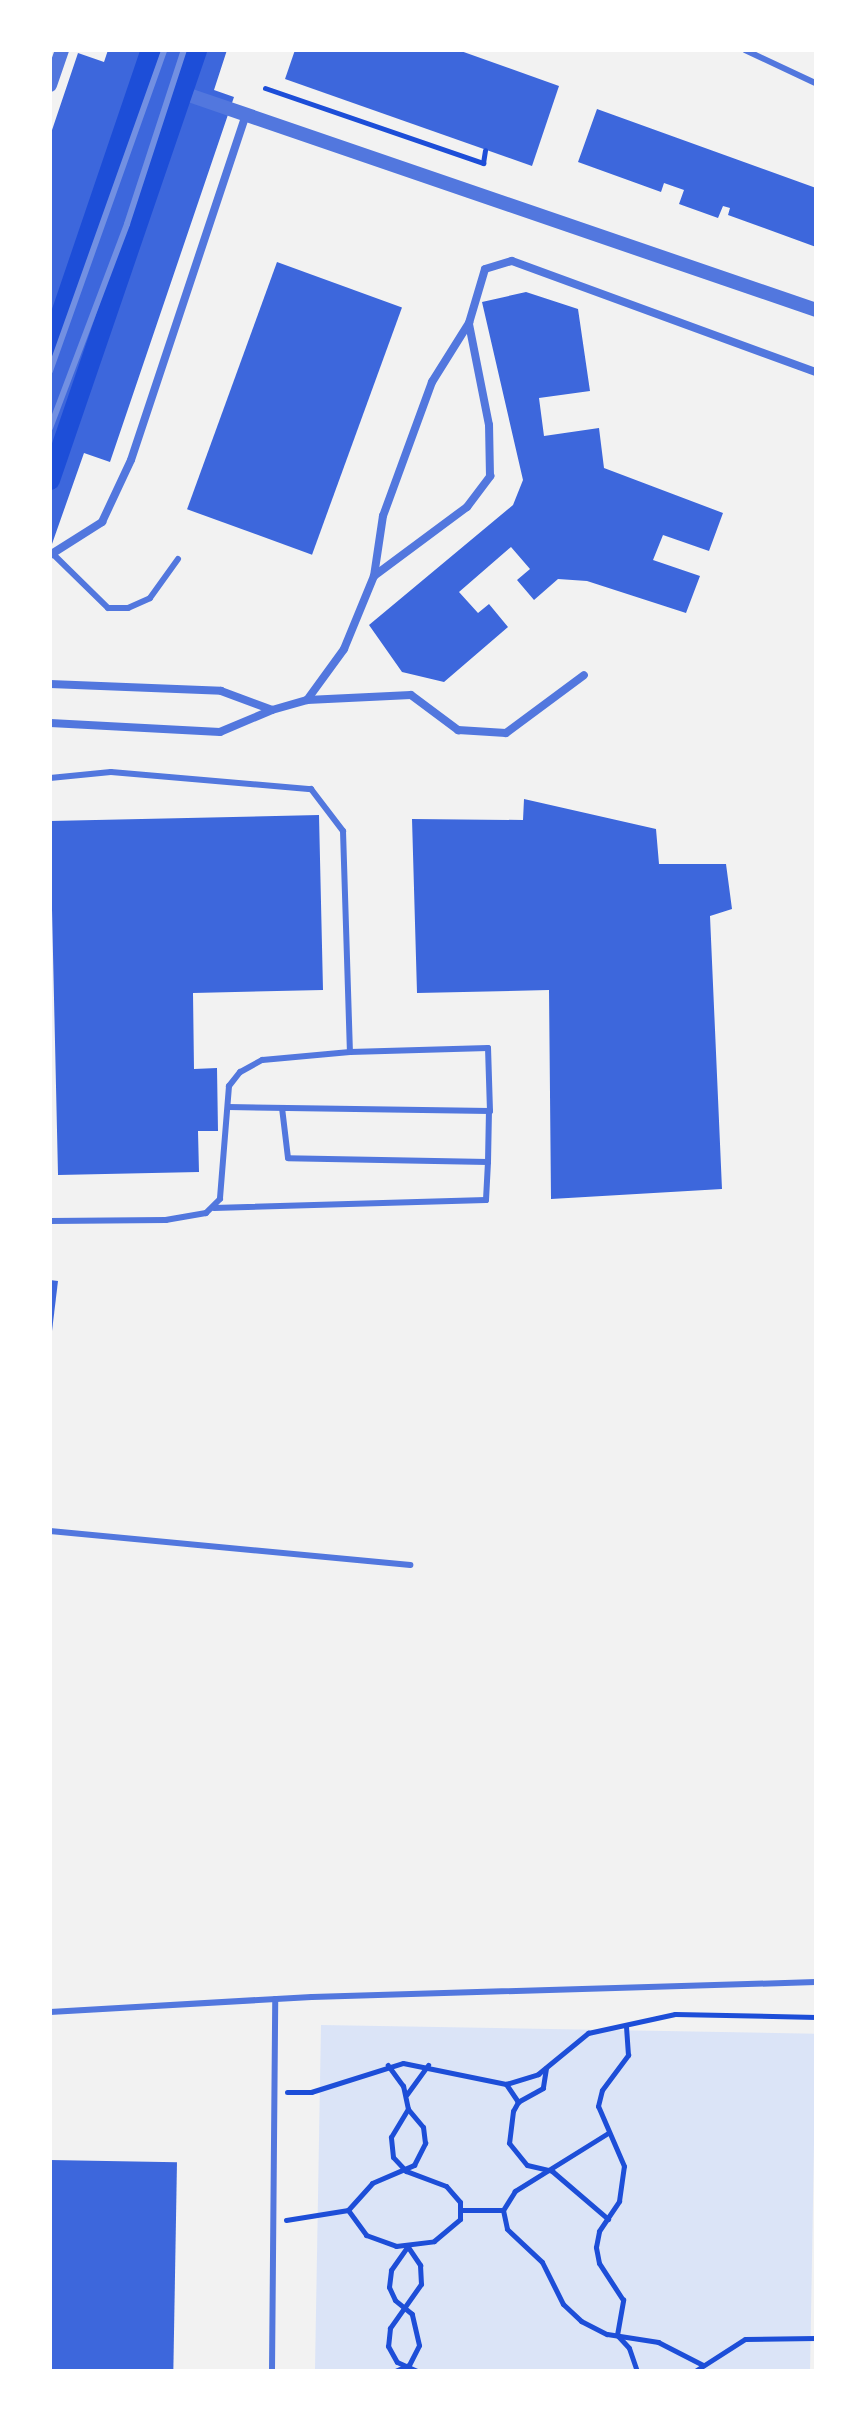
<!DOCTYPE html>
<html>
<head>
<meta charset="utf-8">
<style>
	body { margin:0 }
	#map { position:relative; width:866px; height:2421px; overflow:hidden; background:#f2f2f2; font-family:"Playfair Display",serif }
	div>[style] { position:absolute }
	.green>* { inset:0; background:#dbe4f7; transform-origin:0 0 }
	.building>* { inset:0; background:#3d67dc; transform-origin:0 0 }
	.path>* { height:5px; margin:-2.5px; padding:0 2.5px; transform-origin:2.5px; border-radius:2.5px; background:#1d4ed8 }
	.service>* { height:6px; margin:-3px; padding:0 3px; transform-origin:3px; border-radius:3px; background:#5277de }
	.minor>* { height:8px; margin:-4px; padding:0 4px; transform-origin:4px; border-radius:4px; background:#5277de }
	.tertiary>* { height:14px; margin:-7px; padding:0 7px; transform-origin:7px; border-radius:7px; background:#5277de }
	.primary>* { height:20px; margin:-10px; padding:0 10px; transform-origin:10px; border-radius:10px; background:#1d4ed8 }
	.rail>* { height:6px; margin:-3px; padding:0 3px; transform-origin:3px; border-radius:3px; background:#7290e2 }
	span { translate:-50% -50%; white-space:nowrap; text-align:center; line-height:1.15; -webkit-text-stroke:8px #fff; paint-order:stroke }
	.frame { position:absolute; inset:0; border:52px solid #fff; pointer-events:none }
</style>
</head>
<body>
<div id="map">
	<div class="green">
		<i style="left:321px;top:2025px;width:495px;height:346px;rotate:1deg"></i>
	</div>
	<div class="building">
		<i style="clip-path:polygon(108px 50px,227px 50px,214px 90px,234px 97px,110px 462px,84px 453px,52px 544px,50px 136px,78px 53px,104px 62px)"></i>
		<i style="clip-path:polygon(295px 50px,458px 50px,559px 86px,532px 166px,285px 79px)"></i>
		<i style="clip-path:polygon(597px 109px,816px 188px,816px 247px,728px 215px,730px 208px,723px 206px,718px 218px,679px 204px,684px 190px,664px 183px,661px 192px,578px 162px)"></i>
		<i style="left:277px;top:262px;width:133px;height:263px;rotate:20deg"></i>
		<i style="clip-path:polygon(526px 292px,578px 309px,590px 391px,539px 398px,544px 436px,599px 428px,604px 468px,723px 513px,709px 551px,663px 535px,653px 560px,700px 576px,686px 613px,587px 581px,558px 579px,534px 600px,517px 580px,530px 569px,511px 547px,459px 592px,478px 613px,489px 604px,508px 627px,444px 682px,402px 672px,369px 625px,513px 505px,523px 480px,482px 302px)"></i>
		<i style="clip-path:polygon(524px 799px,656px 829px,659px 864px,726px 864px,732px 909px,710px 916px,722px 1189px,551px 1199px,549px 990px,417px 993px,412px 819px,523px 820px)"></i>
		<i style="clip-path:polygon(319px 815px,323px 990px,193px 993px,194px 1069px,217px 1068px,218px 1131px,198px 1131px,199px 1172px,58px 1175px,50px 821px)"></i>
		<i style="clip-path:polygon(50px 1280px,58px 1281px,52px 1331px,50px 1331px)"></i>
		<i style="left:50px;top:2160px;width:127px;height:211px;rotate:1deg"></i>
	</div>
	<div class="path">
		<i style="left:265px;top:88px;width:231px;rotate:19deg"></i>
		<i style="left:483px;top:163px;width:13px;rotate:-81deg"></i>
		<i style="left:546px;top:2068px;width:20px;rotate:99deg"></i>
		<i style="left:543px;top:2088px;width:29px;rotate:151deg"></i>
		<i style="left:518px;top:2102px;width:10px;rotate:119deg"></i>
		<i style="left:513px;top:2111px;width:32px;rotate:97deg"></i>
		<i style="left:509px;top:2143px;width:28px;rotate:51deg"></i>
		<i style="left:527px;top:2165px;width:26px;rotate:13deg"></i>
		<i style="left:552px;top:2171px;width:74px;rotate:40.6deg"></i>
		<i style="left:506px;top:2084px;width:22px;rotate:56deg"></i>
		<i style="left:287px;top:2092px;width:24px"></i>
		<i style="left:311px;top:2092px;width:96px;rotate:-17.5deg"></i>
		<i style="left:403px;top:2063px;width:105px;rotate:11.5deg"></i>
		<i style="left:506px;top:2084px;width:34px;rotate:-17deg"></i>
		<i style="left:538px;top:2074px;width:65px;rotate:-39.4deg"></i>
		<i style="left:588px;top:2033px;width:89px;rotate:-12.3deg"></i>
		<i style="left:675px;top:2014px;width:141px;rotate:1.2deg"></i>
		<i style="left:407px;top:2094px;width:36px;rotate:-54deg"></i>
		<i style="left:608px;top:2133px;width:110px;rotate:148.1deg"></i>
		<i style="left:515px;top:2191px;width:22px;rotate:122deg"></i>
		<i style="left:503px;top:2210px;width:19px;rotate:78deg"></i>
		<i style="left:507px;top:2229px;width:48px;rotate:43.3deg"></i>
		<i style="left:542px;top:2262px;width:47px;rotate:63.4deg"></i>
		<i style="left:563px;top:2304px;width:25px;rotate:43deg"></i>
		<i style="left:581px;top:2321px;width:29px;rotate:27deg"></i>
		<i style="left:607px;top:2334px;width:52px;rotate:8.9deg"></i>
		<i style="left:658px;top:2342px;width:51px;rotate:27.1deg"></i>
		<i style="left:348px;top:2210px;width:31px;rotate:54deg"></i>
		<i style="left:366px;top:2235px;width:32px;rotate:20deg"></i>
		<i style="left:396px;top:2246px;width:38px;rotate:-7deg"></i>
		<i style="left:434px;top:2241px;width:34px;rotate:-40deg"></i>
		<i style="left:460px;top:2219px;width:17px;rotate:-90deg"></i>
		<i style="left:460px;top:2202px;width:21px;rotate:-131deg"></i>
		<i style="left:446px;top:2186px;width:43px;rotate:-159.4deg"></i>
		<i style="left:406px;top:2171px;width:19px;rotate:-133deg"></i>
		<i style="left:393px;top:2157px;width:20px;rotate:-96deg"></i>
		<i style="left:391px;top:2137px;width:33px;rotate:-59deg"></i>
		<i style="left:348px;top:2210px;width:36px;rotate:-48deg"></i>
		<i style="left:372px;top:2183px;width:46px;rotate:-23.2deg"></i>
		<i style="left:414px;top:2165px;width:25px;rotate:-63deg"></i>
		<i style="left:425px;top:2143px;width:16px;rotate:-97deg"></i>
		<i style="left:423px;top:2127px;width:23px;rotate:-130deg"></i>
		<i style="left:408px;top:2109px;width:24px;rotate:-102deg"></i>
		<i style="left:403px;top:2086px;width:26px;rotate:-126deg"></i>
		<i style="left:463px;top:2210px;width:40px"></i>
		<i style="left:286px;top:2220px;width:63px;rotate:-9.2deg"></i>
		<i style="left:408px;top:2247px;width:22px;rotate:56deg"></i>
		<i style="left:420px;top:2265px;width:19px;rotate:87deg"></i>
		<i style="left:421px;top:2284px;width:54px;rotate:125.2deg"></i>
		<i style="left:390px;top:2328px;width:18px;rotate:96deg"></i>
		<i style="left:388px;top:2346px;width:18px;rotate:61deg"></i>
		<i style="left:397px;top:2362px;width:22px;rotate:24deg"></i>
		<i style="left:617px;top:2335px;width:36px;rotate:-80deg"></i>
		<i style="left:623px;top:2300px;width:44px;rotate:-123deg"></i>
		<i style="left:599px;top:2263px;width:16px;rotate:-101deg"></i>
		<i style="left:596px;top:2247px;width:16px;rotate:-79deg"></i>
		<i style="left:599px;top:2231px;width:36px;rotate:-56deg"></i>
		<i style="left:619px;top:2201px;width:35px;rotate:-82deg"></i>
		<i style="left:624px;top:2166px;width:65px;rotate:-113.4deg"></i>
		<i style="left:598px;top:2106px;width:16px;rotate:-76deg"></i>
		<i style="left:602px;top:2090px;width:44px;rotate:-53.4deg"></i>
		<i style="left:628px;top:2055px;width:30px;rotate:-94deg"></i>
		<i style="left:618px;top:2336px;width:16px;rotate:47deg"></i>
		<i style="left:629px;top:2348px;width:24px;rotate:71deg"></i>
		<i style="left:395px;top:2371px;width:15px;rotate:-23deg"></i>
		<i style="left:409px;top:2365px;width:22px;rotate:-63deg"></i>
		<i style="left:419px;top:2345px;width:32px;rotate:-103deg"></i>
		<i style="left:412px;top:2314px;width:22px;rotate:-141deg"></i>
		<i style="left:395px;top:2300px;width:14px;rotate:-115deg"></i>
		<i style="left:389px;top:2287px;width:17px;rotate:-83deg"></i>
		<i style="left:391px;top:2270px;width:28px;rotate:-55deg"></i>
		<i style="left:695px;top:2371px;width:59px;rotate:-32.6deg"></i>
		<i style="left:745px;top:2339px;width:71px;rotate:-0.8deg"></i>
	</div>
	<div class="service">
		<i style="left:745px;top:50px;width:77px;rotate:25.2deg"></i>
		<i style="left:53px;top:554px;width:77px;rotate:44.5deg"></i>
		<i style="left:108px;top:608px;width:20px"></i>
		<i style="left:128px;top:608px;width:24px;rotate:-24deg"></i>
		<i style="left:150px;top:598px;width:48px;rotate:-54.3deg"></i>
		<i style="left:50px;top:778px;width:61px;rotate:-5.6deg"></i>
		<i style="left:111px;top:772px;width:201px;rotate:4.9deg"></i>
		<i style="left:311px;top:789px;width:53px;rotate:52.7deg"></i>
		<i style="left:343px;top:831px;width:221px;rotate:88.2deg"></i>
		<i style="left:350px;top:1052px;width:88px;rotate:174.8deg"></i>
		<i style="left:262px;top:1060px;width:25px;rotate:151deg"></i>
		<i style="left:240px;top:1072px;width:18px;rotate:128deg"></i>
		<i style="left:229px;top:1086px;width:113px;rotate:94.6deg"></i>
		<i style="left:220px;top:1199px;width:20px;rotate:135deg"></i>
		<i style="left:206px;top:1213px;width:41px;rotate:170.1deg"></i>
		<i style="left:166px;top:1220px;width:116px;rotate:179.5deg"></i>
		<i style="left:228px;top:1107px;width:262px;rotate:0.9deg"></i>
		<i style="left:490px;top:1111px;width:63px;rotate:-91.8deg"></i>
		<i style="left:488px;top:1048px;width:138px;rotate:178.3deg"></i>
		<i style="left:488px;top:1162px;width:51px;rotate:-88.9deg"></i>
		<i style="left:214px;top:1208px;width:272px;rotate:-1.7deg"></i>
		<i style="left:486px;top:1200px;width:38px;rotate:-87deg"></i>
		<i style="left:488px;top:1162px;width:200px;rotate:-178.9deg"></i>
		<i style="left:288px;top:1158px;width:50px;rotate:-96.8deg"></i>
		<i style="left:50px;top:1531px;width:362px;rotate:5.4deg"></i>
		<i style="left:50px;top:2012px;width:262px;rotate:-3.3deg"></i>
		<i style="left:312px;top:1997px;width:504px;rotate:-1.7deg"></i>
		<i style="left:272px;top:2371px;width:372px;rotate:-89.5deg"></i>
	</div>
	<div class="minor">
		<i style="left:50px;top:555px;width:62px;rotate:-32.4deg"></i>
		<i style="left:102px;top:522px;width:68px;rotate:-64.9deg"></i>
		<i style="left:131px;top:460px;width:365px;rotate:-71.6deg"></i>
		<i style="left:374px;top:576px;width:116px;rotate:-36.6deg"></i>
		<i style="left:467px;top:507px;width:39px;rotate:-53deg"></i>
		<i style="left:490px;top:476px;width:51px;rotate:-91.1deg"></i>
		<i style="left:489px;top:425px;width:103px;rotate:-101.2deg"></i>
		<i style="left:50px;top:684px;width:171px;rotate:2.3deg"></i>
		<i style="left:221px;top:691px;width:54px;rotate:20.4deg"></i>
		<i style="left:272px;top:710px;width:56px;rotate:157.1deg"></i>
		<i style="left:220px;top:732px;width:170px;rotate:-177deg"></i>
		<i style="left:307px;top:700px;width:104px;rotate:-2.8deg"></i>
		<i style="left:411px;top:695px;width:59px;rotate:36.7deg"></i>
		<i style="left:458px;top:730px;width:48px;rotate:3.6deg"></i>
		<i style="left:506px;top:733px;width:97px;rotate:-36.6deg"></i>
		<i style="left:272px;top:710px;width:36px;rotate:-16deg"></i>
		<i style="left:307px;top:700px;width:63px;rotate:-54deg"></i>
		<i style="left:344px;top:649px;width:79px;rotate:-67.7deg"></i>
		<i style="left:374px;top:576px;width:61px;rotate:-81.5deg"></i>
		<i style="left:383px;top:516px;width:143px;rotate:-69.9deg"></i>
		<i style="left:432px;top:382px;width:70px;rotate:-57.9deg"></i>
		<i style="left:469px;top:323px;width:56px;rotate:-73.5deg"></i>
		<i style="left:485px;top:269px;width:28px;rotate:-17deg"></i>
		<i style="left:512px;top:261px;width:324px;rotate:20.1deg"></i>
	</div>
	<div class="tertiary">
		<i style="left:50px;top:85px;width:37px;rotate:-71deg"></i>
		<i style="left:183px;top:93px;width:669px;rotate:18.92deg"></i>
	</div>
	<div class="primary">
		<i style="left:50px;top:346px;width:313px;rotate:-71.2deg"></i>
		<i style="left:50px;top:480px;width:454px;rotate:-71.1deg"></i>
	</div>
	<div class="rail">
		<i style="left:50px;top:371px;width:341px;rotate:-70.4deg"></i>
		<i style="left:50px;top:428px;width:218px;rotate:-69.3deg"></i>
		<i style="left:127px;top:224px;width:183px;rotate:-71.9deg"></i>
	</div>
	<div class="frame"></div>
</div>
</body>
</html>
